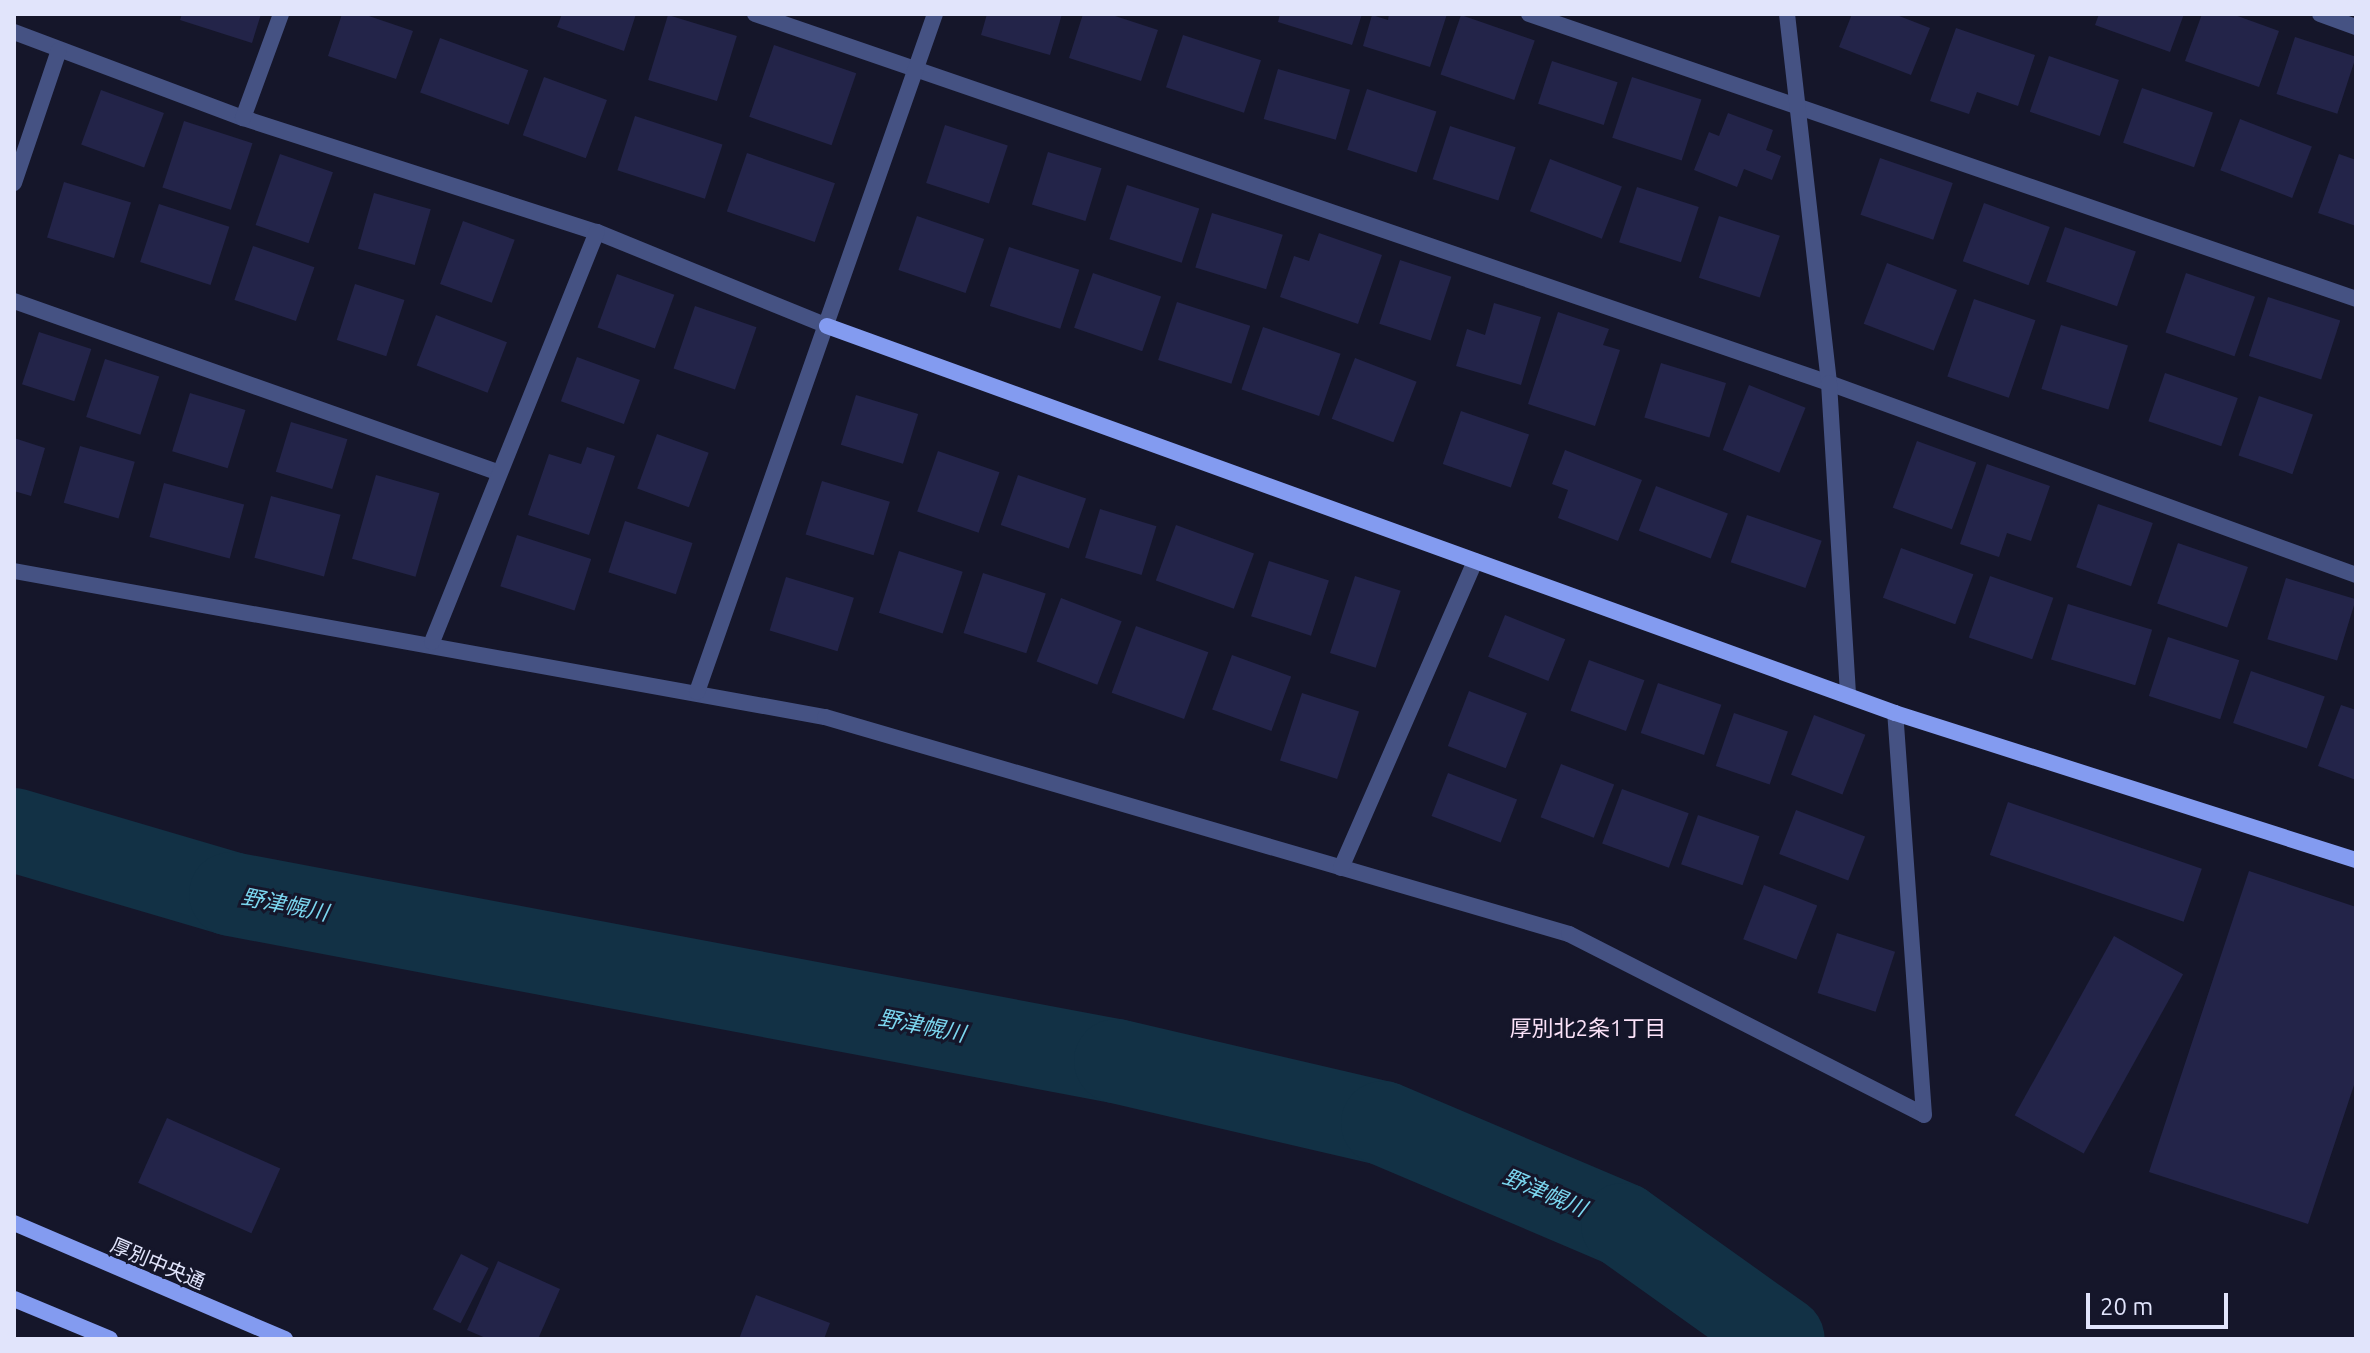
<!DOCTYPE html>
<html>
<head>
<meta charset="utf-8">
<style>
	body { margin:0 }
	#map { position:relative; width:2370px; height:1353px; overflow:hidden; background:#15162a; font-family:Ubuntu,"Noto Sans JP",sans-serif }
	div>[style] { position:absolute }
	.river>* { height:84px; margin:-42px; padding:0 42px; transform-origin:42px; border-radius:42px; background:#123145 }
	.building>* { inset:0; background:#232449; transform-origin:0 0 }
	.street>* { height:16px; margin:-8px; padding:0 8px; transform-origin:8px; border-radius:8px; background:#455283 }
	.secondary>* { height:16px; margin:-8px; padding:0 8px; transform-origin:8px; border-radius:8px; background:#839bf0 }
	span { translate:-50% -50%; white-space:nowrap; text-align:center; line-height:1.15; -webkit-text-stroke:6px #15162a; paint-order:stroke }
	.street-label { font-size:20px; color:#e1e4fb }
	.water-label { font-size:22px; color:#7bd6ef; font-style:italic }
	.neighbourhood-label { font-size:22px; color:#fce3f9 }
	.frame { position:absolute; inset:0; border:16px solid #e1e4fb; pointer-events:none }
	.scale { position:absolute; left:2086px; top:1293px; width:142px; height:36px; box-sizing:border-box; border:4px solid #e1e4fb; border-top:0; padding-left:10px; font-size:24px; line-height:28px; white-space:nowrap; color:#e1e4fb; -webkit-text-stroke:6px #15162a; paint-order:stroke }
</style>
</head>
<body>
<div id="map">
	<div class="river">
		<i style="left:14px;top:830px;width:226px;rotate:16.4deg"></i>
		<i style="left:231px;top:894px;width:901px;rotate:10.69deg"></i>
		<i style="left:1116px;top:1061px;width:274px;rotate:13.1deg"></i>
		<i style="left:1383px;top:1123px;width:261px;rotate:23deg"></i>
		<i style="left:1623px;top:1225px;width:196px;rotate:35.5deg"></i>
	</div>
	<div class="building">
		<i style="clip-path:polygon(182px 14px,261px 14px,252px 43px,180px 20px)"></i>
		<i style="clip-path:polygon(342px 14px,363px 14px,413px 31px,396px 79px,328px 56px)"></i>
		<i style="clip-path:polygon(562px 14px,636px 14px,624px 51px,557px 27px)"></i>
		<i style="clip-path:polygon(987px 14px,1062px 14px,1050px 55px,981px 35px)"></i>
		<i style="clip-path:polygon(1083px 14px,1109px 14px,1158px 30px,1141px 81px,1069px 58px)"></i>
		<i style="clip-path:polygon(1280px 14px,1362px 14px,1352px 45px,1278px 22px)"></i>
		<i style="clip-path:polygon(1389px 14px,1447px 14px,1430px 67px,1363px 46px,1372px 15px,1388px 20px)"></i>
		<i style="clip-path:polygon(1852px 14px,1894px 14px,1930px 28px,1911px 75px,1839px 47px)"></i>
		<i style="clip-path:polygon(2099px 14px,2184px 14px,2170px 52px,2095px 25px)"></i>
		<i style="clip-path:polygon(2202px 14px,2232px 14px,2279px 31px,2259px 87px,2185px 61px)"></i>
		<i style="left:668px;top:15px;width:72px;height:68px;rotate:17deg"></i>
		<i style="left:1461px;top:15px;width:78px;height:63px;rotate:19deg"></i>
		<i style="clip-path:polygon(1956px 28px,2035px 55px,2018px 106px,1977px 92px,1969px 114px,1930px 101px)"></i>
		<i style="left:1183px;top:35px;width:82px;height:55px;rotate:18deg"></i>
		<i style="left:2295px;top:37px;width:64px;height:60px;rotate:18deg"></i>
		<i style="left:440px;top:38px;width:94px;height:58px;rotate:20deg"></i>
		<i style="left:774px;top:45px;width:87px;height:76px;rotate:19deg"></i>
		<i style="left:2049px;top:56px;width:74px;height:59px;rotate:19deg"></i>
		<i style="left:1552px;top:61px;width:69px;height:45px;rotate:18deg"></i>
		<i style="left:1278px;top:69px;width:75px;height:52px;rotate:16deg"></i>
		<i style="left:544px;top:77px;width:67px;height:62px;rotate:20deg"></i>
		<i style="left:1632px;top:77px;width:73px;height:64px;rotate:18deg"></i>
		<i style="left:2142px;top:88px;width:75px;height:58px;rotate:19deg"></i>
		<i style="left:1367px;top:89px;width:73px;height:64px;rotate:18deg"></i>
		<i style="left:101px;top:90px;width:67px;height:58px;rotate:20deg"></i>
		<i style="clip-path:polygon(1728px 113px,1773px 130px,1766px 150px,1781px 156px,1772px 180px,1744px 169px,1737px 187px,1694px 170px,1709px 132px,1719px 136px)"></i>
		<i style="left:635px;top:116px;width:92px;height:57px;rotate:18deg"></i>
		<i style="left:2240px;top:119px;width:77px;height:55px;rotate:21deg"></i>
		<i style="left:184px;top:121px;width:72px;height:70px;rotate:18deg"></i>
		<i style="left:945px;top:125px;width:66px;height:61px;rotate:18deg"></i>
		<i style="left:1450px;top:126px;width:69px;height:56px;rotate:18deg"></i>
		<i style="left:1048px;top:152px;width:56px;height:55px;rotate:17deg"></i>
		<i style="left:747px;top:153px;width:93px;height:62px;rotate:19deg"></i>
		<i style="left:280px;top:154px;width:56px;height:75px;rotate:19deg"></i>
		<i style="clip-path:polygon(2339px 154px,2356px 160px,2356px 226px,2318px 213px)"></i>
		<i style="left:1880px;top:158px;width:77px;height:60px;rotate:19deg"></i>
		<i style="left:1550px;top:159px;width:77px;height:56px;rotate:21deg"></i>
		<i style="left:64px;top:182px;width:70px;height:58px;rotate:17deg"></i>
		<i style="left:1127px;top:185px;width:76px;height:57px;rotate:18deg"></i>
		<i style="left:1637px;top:187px;width:65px;height:58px;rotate:18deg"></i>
		<i style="left:374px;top:193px;width:59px;height:58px;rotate:16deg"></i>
		<i style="left:1984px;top:203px;width:70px;height:62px;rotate:20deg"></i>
		<i style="left:159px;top:204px;width:74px;height:61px;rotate:18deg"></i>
		<i style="left:1212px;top:213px;width:74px;height:57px;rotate:17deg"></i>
		<i style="left:917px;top:216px;width:71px;height:57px;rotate:19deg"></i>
		<i style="left:1719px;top:216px;width:64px;height:65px;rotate:18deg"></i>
		<i style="left:463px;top:221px;width:55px;height:67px;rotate:20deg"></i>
		<i style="left:2065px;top:227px;width:75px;height:58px;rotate:19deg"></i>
		<i style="clip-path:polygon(1319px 233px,1382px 255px,1358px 324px,1280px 297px,1294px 256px,1309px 261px)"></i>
		<i style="left:253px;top:246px;width:65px;height:57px;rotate:19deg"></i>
		<i style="left:1009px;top:247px;width:74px;height:62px;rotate:18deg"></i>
		<i style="left:1400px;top:260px;width:54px;height:67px;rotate:18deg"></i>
		<i style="left:1887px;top:263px;width:75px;height:65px;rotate:21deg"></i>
		<i style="left:1093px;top:273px;width:72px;height:58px;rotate:19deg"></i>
		<i style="left:2186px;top:273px;width:73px;height:63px;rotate:19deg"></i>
		<i style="left:617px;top:274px;width:61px;height:57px;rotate:20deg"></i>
		<i style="left:355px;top:284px;width:52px;height:59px;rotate:18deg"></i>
		<i style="left:2268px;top:297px;width:76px;height:62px;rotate:18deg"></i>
		<i style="left:1974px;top:299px;width:65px;height:82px;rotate:19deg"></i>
		<i style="left:1177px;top:302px;width:77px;height:61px;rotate:18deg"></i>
		<i style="clip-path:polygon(1494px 303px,1541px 317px,1521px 385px,1456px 366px,1467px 329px,1485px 335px)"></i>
		<i style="left:695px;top:306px;width:65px;height:66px;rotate:19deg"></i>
		<i style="clip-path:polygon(1558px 312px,1609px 329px,1603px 345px,1620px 350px,1595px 426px,1528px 404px)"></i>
		<i style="left:436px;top:315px;width:76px;height:54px;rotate:21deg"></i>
		<i style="left:2061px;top:325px;width:70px;height:67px;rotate:17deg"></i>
		<i style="left:1263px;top:327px;width:82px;height:66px;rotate:19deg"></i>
		<i style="left:39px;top:332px;width:55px;height:55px;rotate:18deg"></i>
		<i style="left:577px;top:357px;width:67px;height:47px;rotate:20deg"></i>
		<i style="left:1355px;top:358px;width:66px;height:65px;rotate:21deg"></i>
		<i style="left:105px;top:359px;width:57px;height:61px;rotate:18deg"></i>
		<i style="left:1661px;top:363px;width:68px;height:57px;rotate:17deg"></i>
		<i style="left:2165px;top:373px;width:77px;height:51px;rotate:19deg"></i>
		<i style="left:1749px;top:385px;width:61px;height:70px;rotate:22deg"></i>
		<i style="left:190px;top:393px;width:58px;height:61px;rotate:17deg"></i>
		<i style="left:856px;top:395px;width:65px;height:52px;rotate:17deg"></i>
		<i style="left:2259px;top:396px;width:57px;height:63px;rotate:19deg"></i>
		<i style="left:1461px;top:411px;width:72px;height:56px;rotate:19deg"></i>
		<i style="left:291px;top:422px;width:59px;height:52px;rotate:17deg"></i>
		<i style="left:657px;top:434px;width:55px;height:58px;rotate:20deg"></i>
		<i style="clip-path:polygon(14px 438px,45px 448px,31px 496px,14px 491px)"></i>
		<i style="left:1917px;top:441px;width:63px;height:71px;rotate:20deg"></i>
		<i style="left:80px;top:446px;width:57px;height:59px;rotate:16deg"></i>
		<i style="clip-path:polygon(587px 447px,615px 456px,589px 535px,528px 515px,549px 454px,581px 464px)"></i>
		<i style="clip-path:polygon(1565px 450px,1642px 480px,1618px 541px,1558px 518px,1568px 490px,1552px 484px)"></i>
		<i style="left:938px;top:451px;width:65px;height:64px;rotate:19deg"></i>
		<i style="clip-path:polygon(1987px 464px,2050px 486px,2031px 541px,2007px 533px,1999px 557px,1960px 544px)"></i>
		<i style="left:376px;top:475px;width:66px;height:87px;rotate:16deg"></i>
		<i style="left:1018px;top:475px;width:72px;height:53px;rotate:19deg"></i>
		<i style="left:822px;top:481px;width:71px;height:56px;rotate:17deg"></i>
		<i style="left:164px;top:483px;width:83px;height:56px;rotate:15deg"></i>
		<i style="left:1656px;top:486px;width:77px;height:48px;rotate:21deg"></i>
		<i style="left:271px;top:496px;width:72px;height:64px;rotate:15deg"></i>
		<i style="left:2098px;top:504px;width:58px;height:67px;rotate:19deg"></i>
		<i style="left:1100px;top:509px;width:59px;height:51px;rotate:17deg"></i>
		<i style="left:1747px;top:515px;width:79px;height:50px;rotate:19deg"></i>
		<i style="left:625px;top:521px;width:71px;height:54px;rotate:18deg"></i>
		<i style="left:1176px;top:525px;width:83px;height:59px;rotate:20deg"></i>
		<i style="left:517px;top:535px;width:78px;height:54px;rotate:18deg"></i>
		<i style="left:2178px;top:543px;width:74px;height:64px;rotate:19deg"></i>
		<i style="left:1901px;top:548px;width:77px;height:53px;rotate:20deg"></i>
		<i style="left:899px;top:551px;width:67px;height:65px;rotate:18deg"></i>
		<i style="left:1269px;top:561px;width:63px;height:58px;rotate:18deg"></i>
		<i style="left:983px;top:573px;width:66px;height:63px;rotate:18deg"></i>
		<i style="left:1355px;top:576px;width:48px;height:81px;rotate:18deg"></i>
		<i style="left:1990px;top:576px;width:67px;height:65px;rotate:19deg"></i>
		<i style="left:786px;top:577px;width:71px;height:56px;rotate:17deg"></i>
		<i style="left:2286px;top:578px;width:73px;height:64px;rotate:17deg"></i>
		<i style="left:1061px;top:598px;width:65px;height:68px;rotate:21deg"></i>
		<i style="left:2068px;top:604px;width:88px;height:58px;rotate:17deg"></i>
		<i style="left:1505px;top:615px;width:65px;height:45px;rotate:22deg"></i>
		<i style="left:1136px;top:626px;width:77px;height:71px;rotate:20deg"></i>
		<i style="left:2168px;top:637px;width:75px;height:62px;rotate:18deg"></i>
		<i style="left:1232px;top:655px;width:63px;height:58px;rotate:20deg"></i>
		<i style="left:1589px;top:660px;width:59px;height:54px;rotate:20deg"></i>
		<i style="left:2251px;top:671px;width:78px;height:55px;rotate:19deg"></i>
		<i style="left:1658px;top:683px;width:67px;height:53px;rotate:19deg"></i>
		<i style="left:1469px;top:691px;width:62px;height:59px;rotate:21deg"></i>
		<i style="left:1302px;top:693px;width:60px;height:71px;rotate:18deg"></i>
		<i style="clip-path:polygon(2341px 705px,2356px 710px,2356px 780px,2318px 766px)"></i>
		<i style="left:1734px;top:713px;width:57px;height:56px;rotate:19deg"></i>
		<i style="left:1814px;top:715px;width:55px;height:64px;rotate:21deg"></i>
		<i style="left:1561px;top:764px;width:57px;height:57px;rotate:21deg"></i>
		<i style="left:1448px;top:773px;width:74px;height:46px;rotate:21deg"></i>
		<i style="left:1622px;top:789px;width:71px;height:58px;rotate:20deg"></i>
		<i style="left:2008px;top:802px;width:205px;height:56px;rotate:19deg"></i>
		<i style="left:1796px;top:810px;width:74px;height:47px;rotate:21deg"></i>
		<i style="left:1698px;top:815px;width:65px;height:52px;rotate:19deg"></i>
		<i style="clip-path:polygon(2249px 871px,2356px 907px,2356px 1079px,2308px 1224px,2149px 1172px)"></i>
		<i style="left:1764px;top:885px;width:57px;height:58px;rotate:21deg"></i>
		<i style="left:1837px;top:933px;width:61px;height:63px;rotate:18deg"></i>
		<i style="left:2114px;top:936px;width:79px;height:205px;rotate:29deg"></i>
		<i style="left:167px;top:1118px;width:124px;height:71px;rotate:24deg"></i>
		<i style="left:461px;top:1254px;width:31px;height:62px;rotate:27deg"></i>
		<i style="clip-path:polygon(498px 1261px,560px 1289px,538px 1339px,488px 1339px,467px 1330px)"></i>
		<i style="clip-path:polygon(756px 1295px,830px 1323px,824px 1339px,739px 1339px)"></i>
	</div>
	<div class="street">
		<i style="left:755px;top:14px;width:1136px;rotate:18.96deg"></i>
		<i style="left:1829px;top:383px;width:561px;rotate:20.02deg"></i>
		<i style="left:1529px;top:14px;width:875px;rotate:19.01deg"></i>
		<i style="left:1787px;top:14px;width:371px;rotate:83.5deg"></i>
		<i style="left:1829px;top:383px;width:313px;rotate:86.5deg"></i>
		<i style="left:2320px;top:14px;width:38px;rotate:20deg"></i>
		<i style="left:14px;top:32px;width:245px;rotate:20.6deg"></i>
		<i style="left:243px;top:118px;width:372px;rotate:17.9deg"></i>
		<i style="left:597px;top:232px;width:248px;rotate:22.2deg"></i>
		<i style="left:243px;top:118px;width:111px;rotate:-69.9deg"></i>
		<i style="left:14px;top:183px;width:140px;rotate:-71.3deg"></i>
		<i style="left:14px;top:301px;width:512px;rotate:19.5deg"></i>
		<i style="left:14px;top:571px;width:824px;rotate:10.21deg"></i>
		<i style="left:825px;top:717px;width:775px;rotate:16.26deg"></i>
		<i style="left:1569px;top:934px;width:398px;rotate:27deg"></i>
		<i style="left:1924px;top:1115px;width:403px;rotate:-94.1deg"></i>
		<i style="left:432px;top:642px;width:442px;rotate:-68.1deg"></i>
		<i style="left:697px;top:692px;width:719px;rotate:-70.66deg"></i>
		<i style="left:1341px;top:868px;width:335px;rotate:-66.4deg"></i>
	</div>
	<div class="secondary">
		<i style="left:827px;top:326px;width:1136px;rotate:19.92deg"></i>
		<i style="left:1895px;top:713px;width:484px;rotate:17.7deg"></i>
		<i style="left:14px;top:1223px;width:295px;rotate:23.2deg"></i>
		<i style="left:14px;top:1299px;width:104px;rotate:22.6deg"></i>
	</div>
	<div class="street-label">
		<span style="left:158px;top:1263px;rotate:23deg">厚別中央通</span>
	</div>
	<div class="water-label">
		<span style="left:285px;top:904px;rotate:11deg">野津幌川</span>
		<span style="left:922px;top:1025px;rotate:11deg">野津幌川</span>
		<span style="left:1545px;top:1192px;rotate:23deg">野津幌川</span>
	</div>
	<div class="neighbourhood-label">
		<span style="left:1588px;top:1028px">厚別北2条1丁目</span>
	</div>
	<div class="frame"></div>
	<div class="scale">20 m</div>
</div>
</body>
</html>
